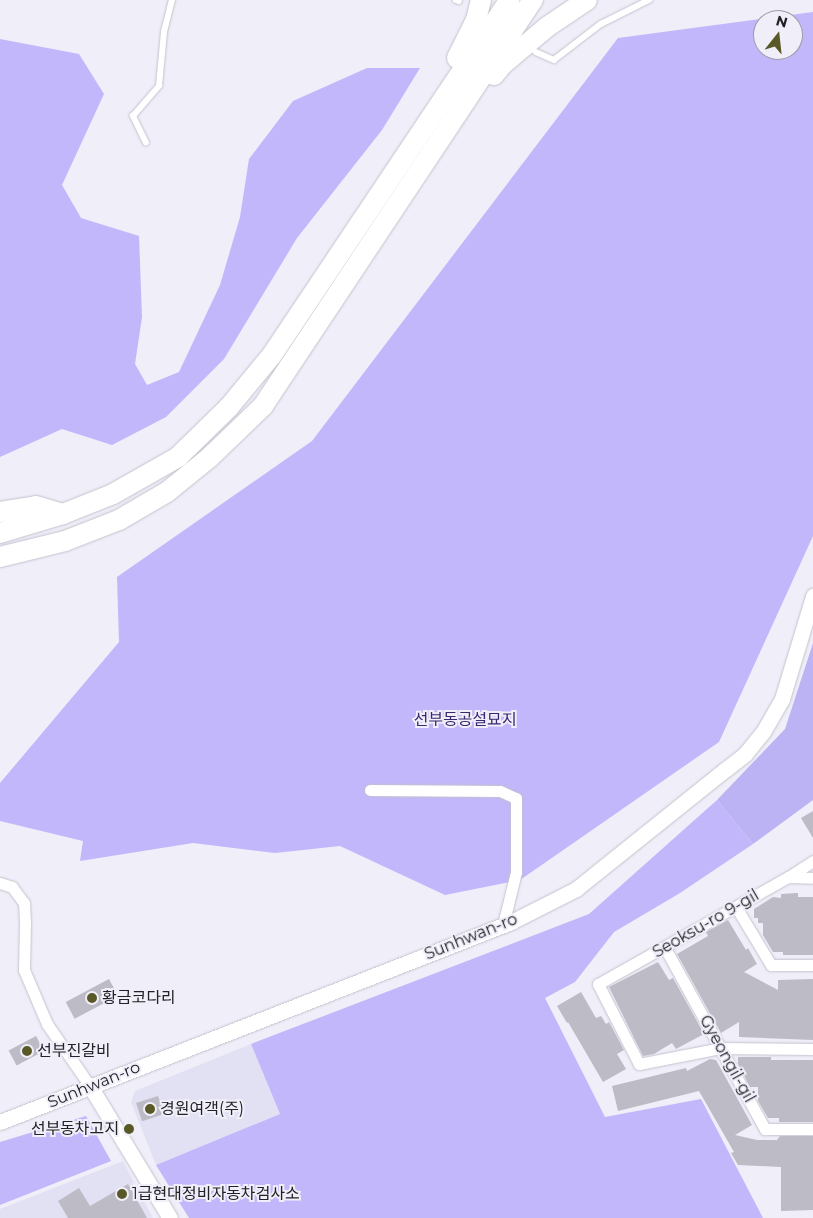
<!DOCTYPE html>
<html>
<head>
<meta charset="utf-8">
<style>
	body { margin:0 }
	#map { position:relative; width:813px; height:1218px; overflow:hidden; background:#efeef9; font-family:Montserrat,"Noto Sans KR",sans-serif }
	div>[style] { position:absolute }
	.built>* { inset:0; background:#e2e1f3 }
	.green>* { inset:0; background:#bcb3f4 }
	.forest>* { inset:0; background:#c1b7fa }
	.building>* { inset:0; background:#bcbbc6; transform-origin:0 0 }
	.roads { filter:drop-shadow(0 0 1px #c4c3cd) drop-shadow(0 0 1px #c4c3cd) }
	.lane>* { height:5.5px; margin:-2.75px; padding:0 2.75px; transform-origin:2.75px; border-radius:2.75px; background:#fff }
	.street>* { height:11px; margin:-5.5px; padding:0 5.5px; transform-origin:5.5px; border-radius:5.5px; background:#fff }
	.secondary>* { height:15px; margin:-7.5px; padding:0 7.5px; transform-origin:7.5px; border-radius:7.5px; background:#fff }
	.highway>* { height:20px; margin:-10px; padding:0 10px; transform-origin:10px; border-radius:10px; background:#fff }
	.dots>* { width:14px; height:14px; translate:-50% -50%; box-sizing:border-box; border:2px solid #efeef9; border-radius:50% }
	span { translate:-50% -50%; white-space:nowrap; text-align:center; line-height:1.15; -webkit-text-stroke:4px #efeef9; paint-order:stroke }
	.park-label { font-size:16px; color:#3b2772 }
	.street-label { font-size:16px; color:#222226 }
	.poi-label { font-size:16px; color:#222226 }
	.left { translate:0 -50%; text-align:left }
	.right { translate:-100% -50%; text-align:right }
	.north { position:absolute; left:753px; top:10px; width:50px; height:50px; box-sizing:border-box; background:#efeef9; border:1px solid #9d9ca5; border-radius:50%; rotate:16deg; font-size:14px; font-weight:700; line-height:20px; text-align:center; color:#222226 }
	.north::after { content:''; display:block; margin:auto; width:18px; height:22px; background:#585926; clip-path:polygon(50% 0,100% 100%,50% 72%,0 100%) }
</style>
</head>
<body>
<div id="map">
	<div class="built">
		<i style="clip-path:polygon(251px 1044px,280px 1114px,156px 1165px,131px 1102px,135px 1091px)"></i>
		<i style="clip-path:polygon(123px 1161px,153px 1218px,0 1218px,0 1209px)"></i>
	</div>
	<div class="green">
		<i style="clip-path:polygon(813px 643px,813px 800px,753px 844px,717px 800px,785px 729px)"></i>
	</div>
	<div class="forest">
		<i style="clip-path:polygon(evenodd,813px 12px,813px 536px,719px 742px,520px 880px,445px 895px,340px 846px,275px 853px,193px 843px,80px 861px,83px 841px,0 821px,0 783px,119px 642px,117px 577px,312px 441px,618px 38px,813px 12px,763px 20px,793px 20px,793px 50px,763px 50px,763px 20px)"></i>
		<i style="clip-path:polygon(0 39px,79px 54px,104px 94px,62px 185px,81px 218px,139px 236px,142px 317px,135px 364px,147px 385px,179px 372px,220px 285px,240px 217px,249px 159px,293px 101px,367px 68px,420px 68px,382px 130px,297px 238px,224px 359px,166px 417px,112px 445px,62px 429px,0 457px)"></i>
		<i style="clip-path:polygon(717px 800px,753px 844px,680px 893px,614px 932px,575px 982px,545px 998px,605px 1117px,701px 1099px,763px 1218px,189px 1218px,156px 1165px,280px 1114px,251px 1044px,589px 914px)"></i>
		<i style="clip-path:polygon(86px 1116px,111px 1161px,0 1205px,0 1142px)"></i>
	</div>
	<div class="building">
		<i style="clip-path:polygon(813px 811px,813px 838px,801px 818px)"></i>
		<i style="clip-path:polygon(798px 893px,798px 897px,813px 897px,813px 955px,783px 955px,783px 952px,773px 952px,763px 935px,763px 923px,758px 923px,758px 918px,754px 918px,754px 909px,773px 897px,781px 898px,781px 894px)"></i>
		<i style="clip-path:polygon(728px 920px,746px 950px,748px 948px,757px 964px,744px 972px,778px 990px,778px 980px,813px 979px,813px 1040px,739px 1037px,739px 1022px,721px 1033px,677px 954px,708px 936px,706px 932px)"></i>
		<i style="clip-path:polygon(658px 962px,669px 980px,673px 978px,704px 1034px,676px 1049px,672px 1043px,654px 1054px,643px 1056px,609px 987px)"></i>
		<i style="left:109px;top:979px;width:19px;height:49px;rotate:62deg"></i>
		<i style="clip-path:polygon(581px 992px,596px 1018px,601px 1016px,606px 1024px,609px 1022px,624px 1050px,617px 1054px,626px 1069px,603px 1082px,568px 1022px,567px 1023px,557px 1006px)"></i>
		<i style="left:36px;top:1036px;width:17px;height:31px;rotate:62deg"></i>
		<i style="clip-path:polygon(738px 1057px,771px 1057px,771px 1060px,813px 1060px,813px 1122px,779px 1122px,779px 1118px,768px 1118px,758px 1101px,758px 1087px,750px 1087px,738px 1064px)"></i>
		<i style="clip-path:polygon(710px 1059px,716px 1060px,752px 1125px,735px 1135px,757px 1140px,777px 1140px,780px 1136px,813px 1136px,813px 1210px,781px 1211px,781px 1167px,738px 1165px,731px 1153px,734px 1152px,699px 1091px,618px 1111px,612px 1086px,686px 1068px,687px 1071px)"></i>
		<i style="left:158px;top:1096px;width:19px;height:23px;rotate:72deg"></i>
		<i style="clip-path:polygon(128px 1184px,147px 1218px,68px 1218px,58px 1201px,79px 1188px,90px 1206px)"></i>
	</div>
	<div class="roads">
		<div class="lane">
			<i style="left:456px;top:0;width:3px;rotate:18deg"></i>
			<i style="left:536px;top:52px;width:20px;rotate:24deg"></i>
			<i style="left:554px;top:60px;width:59px;rotate:-37.5deg"></i>
			<i style="left:601px;top:24px;width:54px;rotate:-26.6deg"></i>
			<i style="left:146px;top:143px;width:30px;rotate:-116deg"></i>
			<i style="left:133px;top:116px;width:40px;rotate:-49deg"></i>
			<i style="left:159px;top:86px;width:54px;rotate:-84.7deg"></i>
			<i style="left:164px;top:32px;width:33px;rotate:-76deg"></i>
		</div>
		<div class="street">
			<i style="left:370px;top:790px;width:130px;rotate:0.4deg"></i>
			<i style="left:500px;top:791px;width:17px;rotate:24deg"></i>
			<i style="left:516px;top:798px;width:74px;rotate:90deg"></i>
			<i style="left:516px;top:872px;width:55px;rotate:103.8deg"></i>
			<i style="left:813px;top:861px;width:30px;rotate:147deg"></i>
			<i style="left:788px;top:877px;width:218px;rotate:150.6deg"></i>
			<i style="left:598px;top:984px;width:90px;rotate:62.9deg"></i>
			<i style="left:639px;top:1064px;width:84px;rotate:-11deg"></i>
			<i style="left:721px;top:1048px;width:92px;rotate:0.6deg"></i>
			<i style="left:788px;top:877px;width:25px;rotate:2deg"></i>
			<i style="left:0;top:883px;width:13px;rotate:18deg"></i>
			<i style="left:12px;top:887px;width:20px;rotate:53deg"></i>
			<i style="left:24px;top:903px;width:20px;rotate:87deg"></i>
			<i style="left:25px;top:923px;width:47px;rotate:91.2deg"></i>
			<i style="left:24px;top:970px;width:59px;rotate:66.9deg"></i>
			<i style="left:47px;top:1024px;width:75px;rotate:55.3deg"></i>
			<i style="left:736px;top:907px;width:68px;rotate:58.9deg"></i>
			<i style="left:771px;top:965px;width:42px"></i>
			<i style="left:665px;top:948px;width:207px;rotate:61.1deg"></i>
			<i style="left:765px;top:1129px;width:48px"></i>
		</div>
		<div class="secondary">
			<i style="left:90px;top:1086px;width:154px;rotate:58.8deg"></i>
			<i style="left:0;top:1122px;width:549px;rotate:-21.37deg"></i>
			<i style="left:511px;top:922px;width:73px;rotate:-26.9deg"></i>
			<i style="left:576px;top:889px;width:192px;rotate:-38.7deg"></i>
			<i style="left:726px;top:769px;width:24px;rotate:-38deg"></i>
			<i style="left:745px;top:754px;width:28px;rotate:-51deg"></i>
			<i style="left:763px;top:732px;width:38px;rotate:-60deg"></i>
			<i style="left:782px;top:699px;width:108px;rotate:-73.2deg"></i>
		</div>
		<div class="highway">
			<i style="left:457px;top:58px;width:42px;rotate:-63.4deg"></i>
			<i style="left:476px;top:20px;width:21px;rotate:-76deg"></i>
			<i style="left:494px;top:75px;width:14px;rotate:-51deg"></i>
			<i style="left:503px;top:64px;width:57px;rotate:-40.1deg"></i>
			<i style="left:547px;top:27px;width:48px;rotate:-34deg"></i>
			<i style="left:0;top:512px;width:36px;rotate:-9deg"></i>
			<i style="left:36px;top:506px;width:28px;rotate:17deg"></i>
			<i style="left:0;top:533px;width:66px;rotate:-16.8deg"></i>
			<i style="left:63px;top:514px;width:54px;rotate:-21.8deg"></i>
			<i style="left:113px;top:494px;width:75px;rotate:-29.6deg"></i>
			<i style="left:178px;top:457px;width:71px;rotate:-44.4deg"></i>
			<i style="left:229px;top:407px;width:67px;rotate:-50.4deg"></i>
			<i style="left:272px;top:355px;width:427px;rotate:-56.2deg"></i>
			<i style="left:0;top:557px;width:67px;rotate:-13.8deg"></i>
			<i style="left:65px;top:541px;width:58px;rotate:-21.3deg"></i>
			<i style="left:119px;top:520px;width:56px;rotate:-30.3deg"></i>
			<i style="left:167px;top:492px;width:54px;rotate:-39deg"></i>
			<i style="left:209px;top:458px;width:75px;rotate:-43.9deg"></i>
			<i style="left:263px;top:406px;width:488px;rotate:-56.4deg"></i>
		</div>
	</div>
	<div class="dots">
		<i style="left:92px;top:998px;background:#585926"></i>
		<i style="left:27px;top:1051px;background:#585926"></i>
		<i style="left:150px;top:1109px;background:#585926"></i>
		<i style="left:129px;top:1129px;background:#585926"></i>
		<i style="left:122px;top:1194px;background:#585926"></i>
	</div>
	<div class="park-label">
		<span style="left:465px;top:720px">선부동공설묘지</span>
	</div>
	<div class="street-label">
		<span style="left:706px;top:924px;rotate:-30deg">Seoksu-ro 9-gil</span>
		<span style="left:471px;top:937px;rotate:-22deg">Sunhwan-ro</span>
		<span style="left:727px;top:1059px;rotate:61deg">Gyeongil-gil</span>
		<span style="left:94px;top:1085px;rotate:-22deg">Sunhwan-ro</span>
	</div>
	<div class="poi-label">
		<span class="left" style="left:102px;top:998px">황금코다리</span>
		<span class="left" style="left:37px;top:1051px">선부진갈비</span>
		<span class="left" style="left:160px;top:1109px">경원여객(주)</span>
		<span class="right" style="left:119px;top:1129px">선부동차고지</span>
		<span class="left" style="left:132px;top:1194px">1급현대정비자동차검사소</span>
	</div>
	<div class="north">N</div>
</div>
</body>
</html>
